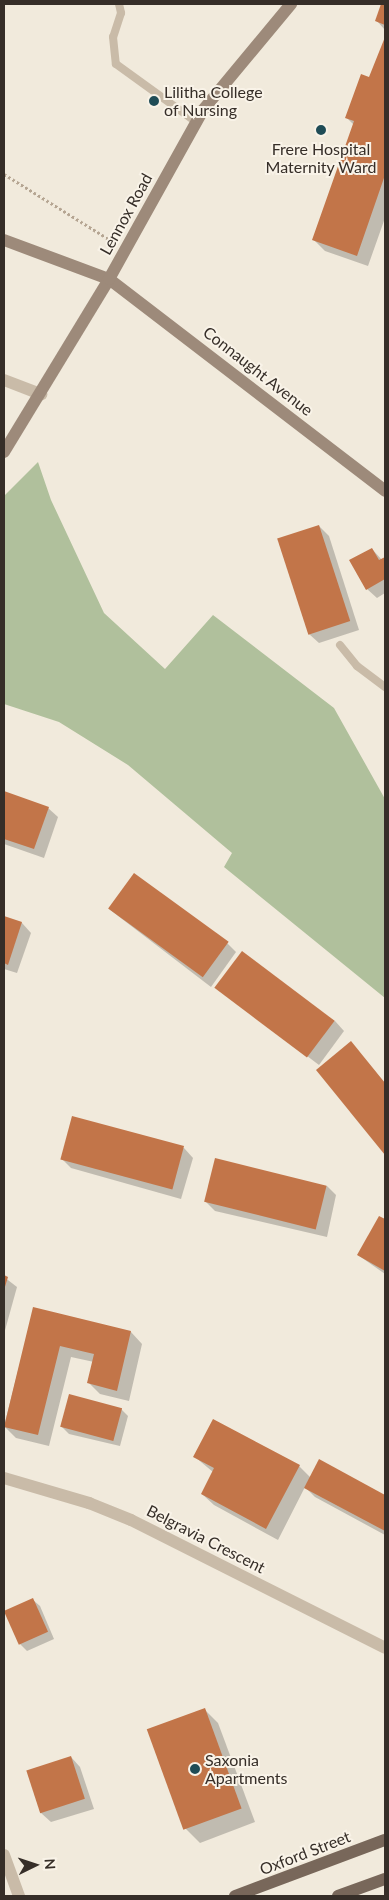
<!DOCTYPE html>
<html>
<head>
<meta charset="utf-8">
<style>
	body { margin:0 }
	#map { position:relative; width:389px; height:1900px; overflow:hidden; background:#f1eadc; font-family:Lato,sans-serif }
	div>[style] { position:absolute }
	.green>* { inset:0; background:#b0c09c }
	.shadow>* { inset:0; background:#0003 }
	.building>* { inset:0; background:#c27549; transform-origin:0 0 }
	.path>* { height:3px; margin-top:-1.5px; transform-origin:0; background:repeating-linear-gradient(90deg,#b5a592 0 2.5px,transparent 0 5px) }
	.lane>* { height:8px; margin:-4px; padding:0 4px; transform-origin:4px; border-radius:4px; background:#c9bba8 }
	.street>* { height:12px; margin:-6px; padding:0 6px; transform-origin:6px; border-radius:6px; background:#c9bba8 }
	.secondary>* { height:12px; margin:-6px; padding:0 6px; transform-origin:6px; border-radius:6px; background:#9d8a7a }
	.primary>* { height:12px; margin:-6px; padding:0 6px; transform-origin:6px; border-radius:6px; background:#78675a }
	.dots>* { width:14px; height:14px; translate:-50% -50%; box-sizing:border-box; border:2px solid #f9f3e8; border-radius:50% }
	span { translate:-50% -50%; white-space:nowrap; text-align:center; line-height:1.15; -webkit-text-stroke:4px #f9f3e8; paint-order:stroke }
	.poi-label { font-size:16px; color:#362e28 }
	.left { translate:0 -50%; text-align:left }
	.street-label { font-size:16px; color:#362e28 }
	.frame { position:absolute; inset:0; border:5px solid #362e28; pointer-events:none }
	.north { position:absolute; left:10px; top:1840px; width:50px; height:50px; -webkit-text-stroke:4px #f9f3e8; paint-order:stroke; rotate:86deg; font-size:14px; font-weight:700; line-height:20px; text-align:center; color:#362e28 }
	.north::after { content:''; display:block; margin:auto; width:18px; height:22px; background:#362e28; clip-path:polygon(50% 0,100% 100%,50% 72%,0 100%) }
</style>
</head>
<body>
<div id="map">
	<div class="green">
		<i style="clip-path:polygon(38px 462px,51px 500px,104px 613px,165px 669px,213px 615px,334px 708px,385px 799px,385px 998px,224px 867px,232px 853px,128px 765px,59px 722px,4px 704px,4px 496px)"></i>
	</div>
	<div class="shadow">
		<i style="clip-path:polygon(383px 4px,385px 4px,385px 30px,377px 21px)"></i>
		<i style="clip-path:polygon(385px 40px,385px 218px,368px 266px,325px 251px,313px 239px,354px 125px,347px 118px,370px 79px)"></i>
		<i style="clip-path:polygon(319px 526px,329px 536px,359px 630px,319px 643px,309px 634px,279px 539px)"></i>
		<i style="clip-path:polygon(372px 549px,382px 560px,385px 558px,385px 593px,377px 598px,367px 589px)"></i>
		<i style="clip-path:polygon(4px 793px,48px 808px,58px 817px,44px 858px,4px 844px)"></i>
		<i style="clip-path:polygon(109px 909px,227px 943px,236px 952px,211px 987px)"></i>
		<i style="clip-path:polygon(4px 917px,22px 923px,31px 933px,17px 973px,4px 969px)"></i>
		<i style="clip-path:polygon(217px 988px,335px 1021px,344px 1031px,319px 1065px)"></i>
		<i style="clip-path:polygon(351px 1043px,385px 1083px,385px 1153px,318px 1070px)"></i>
		<i style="clip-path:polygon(184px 1148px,193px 1158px,181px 1199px,71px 1168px,62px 1159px)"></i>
		<i style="clip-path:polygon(327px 1186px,336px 1195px,327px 1237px,215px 1211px,206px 1202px)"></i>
		<i style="clip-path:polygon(380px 1217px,385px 1221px,385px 1274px,358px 1255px)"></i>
		<i style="clip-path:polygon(4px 1277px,17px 1287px,4px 1334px)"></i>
		<i style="clip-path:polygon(34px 1308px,131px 1332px,142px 1344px,129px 1401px,100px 1394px,89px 1383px,94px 1362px,71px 1357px,49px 1446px,16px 1438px,4px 1426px)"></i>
		<i style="clip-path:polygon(121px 1409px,128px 1416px,120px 1446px,69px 1434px,62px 1427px)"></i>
		<i style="clip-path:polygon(195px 1457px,299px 1466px,311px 1478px,320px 1461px,385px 1496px,385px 1535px,315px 1497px,305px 1487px,278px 1540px,214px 1505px,202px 1494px,213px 1472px)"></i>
		<i style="clip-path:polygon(33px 1600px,40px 1606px,54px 1639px,27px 1651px,20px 1644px)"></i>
		<i style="clip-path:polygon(204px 1709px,218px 1723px,255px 1822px,200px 1843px,186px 1829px,149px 1730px)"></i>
		<i style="clip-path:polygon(71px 1757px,80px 1767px,94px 1809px,51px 1822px,41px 1813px,28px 1771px)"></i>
	</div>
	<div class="building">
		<i style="clip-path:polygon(381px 4px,385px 4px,385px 25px,375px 21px)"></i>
		<i style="clip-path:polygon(385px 37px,385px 175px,357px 256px,312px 240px,354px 121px,345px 118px,361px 74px,369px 77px)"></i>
		<i style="left:319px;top:525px;width:101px;height:44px;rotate:72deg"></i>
		<i style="clip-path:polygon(372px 548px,379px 560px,385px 557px,385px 579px,366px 590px,349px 560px)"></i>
		<i style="clip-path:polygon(4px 791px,49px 807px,34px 849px,4px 839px)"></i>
		<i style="left:134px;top:873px;width:117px;height:44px;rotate:36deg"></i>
		<i style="clip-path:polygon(4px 916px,22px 922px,8px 965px,4px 963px)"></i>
		<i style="left:242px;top:951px;width:116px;height:46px;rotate:37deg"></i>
		<i style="clip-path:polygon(351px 1041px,385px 1083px,385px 1155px,316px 1070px)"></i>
		<i style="left:72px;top:1116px;width:116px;height:45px;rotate:15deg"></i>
		<i style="left:215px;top:1158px;width:115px;height:45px;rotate:14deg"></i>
		<i style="clip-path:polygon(379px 1216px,385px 1219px,385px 1271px,357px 1255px)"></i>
		<i style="clip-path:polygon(4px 1275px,8px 1277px,4px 1290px)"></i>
		<i style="clip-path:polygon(33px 1307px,131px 1331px,117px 1391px,87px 1383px,94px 1354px,60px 1346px,38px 1435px,4px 1427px)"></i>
		<i style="left:69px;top:1394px;width:55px;height:34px;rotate:15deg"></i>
		<i style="clip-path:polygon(213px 1419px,300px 1465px,266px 1529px,201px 1494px,214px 1468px,193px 1457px)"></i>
		<i style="clip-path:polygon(319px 1459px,385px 1495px,385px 1531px,304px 1488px)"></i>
		<i style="left:33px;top:1598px;width:37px;height:32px;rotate:66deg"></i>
		<i style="left:205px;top:1708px;width:107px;height:62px;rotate:70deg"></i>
		<i style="left:71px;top:1756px;width:45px;height:47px;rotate:72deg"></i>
	</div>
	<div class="path">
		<i style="left:4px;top:174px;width:127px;rotate:31.8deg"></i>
	</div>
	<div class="lane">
		<i style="left:119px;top:4px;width:9px;rotate:77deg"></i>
		<i style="left:121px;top:13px;width:25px;rotate:108deg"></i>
		<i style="left:113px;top:37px;width:27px;rotate:84deg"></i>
		<i style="left:116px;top:64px;width:99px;rotate:35.9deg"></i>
		<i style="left:340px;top:645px;width:27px;rotate:51deg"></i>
		<i style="left:357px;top:666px;width:35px;rotate:37deg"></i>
	</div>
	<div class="street">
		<i style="left:4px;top:380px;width:40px;rotate:21deg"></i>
		<i style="left:4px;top:1478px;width:89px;rotate:16.4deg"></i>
		<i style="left:89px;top:1503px;width:45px;rotate:22deg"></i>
		<i style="left:131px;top:1520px;width:284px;rotate:26.7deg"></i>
		<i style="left:4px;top:1855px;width:44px;rotate:69.9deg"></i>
	</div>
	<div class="secondary">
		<i style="left:4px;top:240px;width:112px;rotate:20.4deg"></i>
		<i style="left:109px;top:279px;width:348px;rotate:37.5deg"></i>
		<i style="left:4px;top:452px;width:202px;rotate:-58.7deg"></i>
		<i style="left:109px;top:279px;width:193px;rotate:-60.9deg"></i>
		<i style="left:203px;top:110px;width:138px;rotate:-50.3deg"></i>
	</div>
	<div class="primary">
		<i style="left:235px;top:1896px;width:160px;rotate:-20.5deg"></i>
		<i style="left:338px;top:1896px;width:50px;rotate:-19.9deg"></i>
	</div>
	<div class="dots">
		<i style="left:154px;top:101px;background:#1f4c56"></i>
		<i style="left:321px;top:130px;background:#1f4c56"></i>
		<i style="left:195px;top:1769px;background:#1f4c56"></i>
	</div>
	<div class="poi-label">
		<span class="left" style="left:164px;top:101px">Lilitha College<br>of Nursing</span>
		<span style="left:321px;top:158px">Frere Hospital<br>Maternity Ward</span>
		<span class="left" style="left:205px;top:1769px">Saxonia<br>Apartments</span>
	</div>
	<div class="street-label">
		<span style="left:126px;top:214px;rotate:-61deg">Lennox Road</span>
		<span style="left:258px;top:371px;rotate:38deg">Connaught Avenue</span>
		<span style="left:206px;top:1539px;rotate:27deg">Belgravia Crescent</span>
		<span style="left:305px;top:1853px;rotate:-21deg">Oxford Street</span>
	</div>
	<div class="frame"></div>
	<div class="north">N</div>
</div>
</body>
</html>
